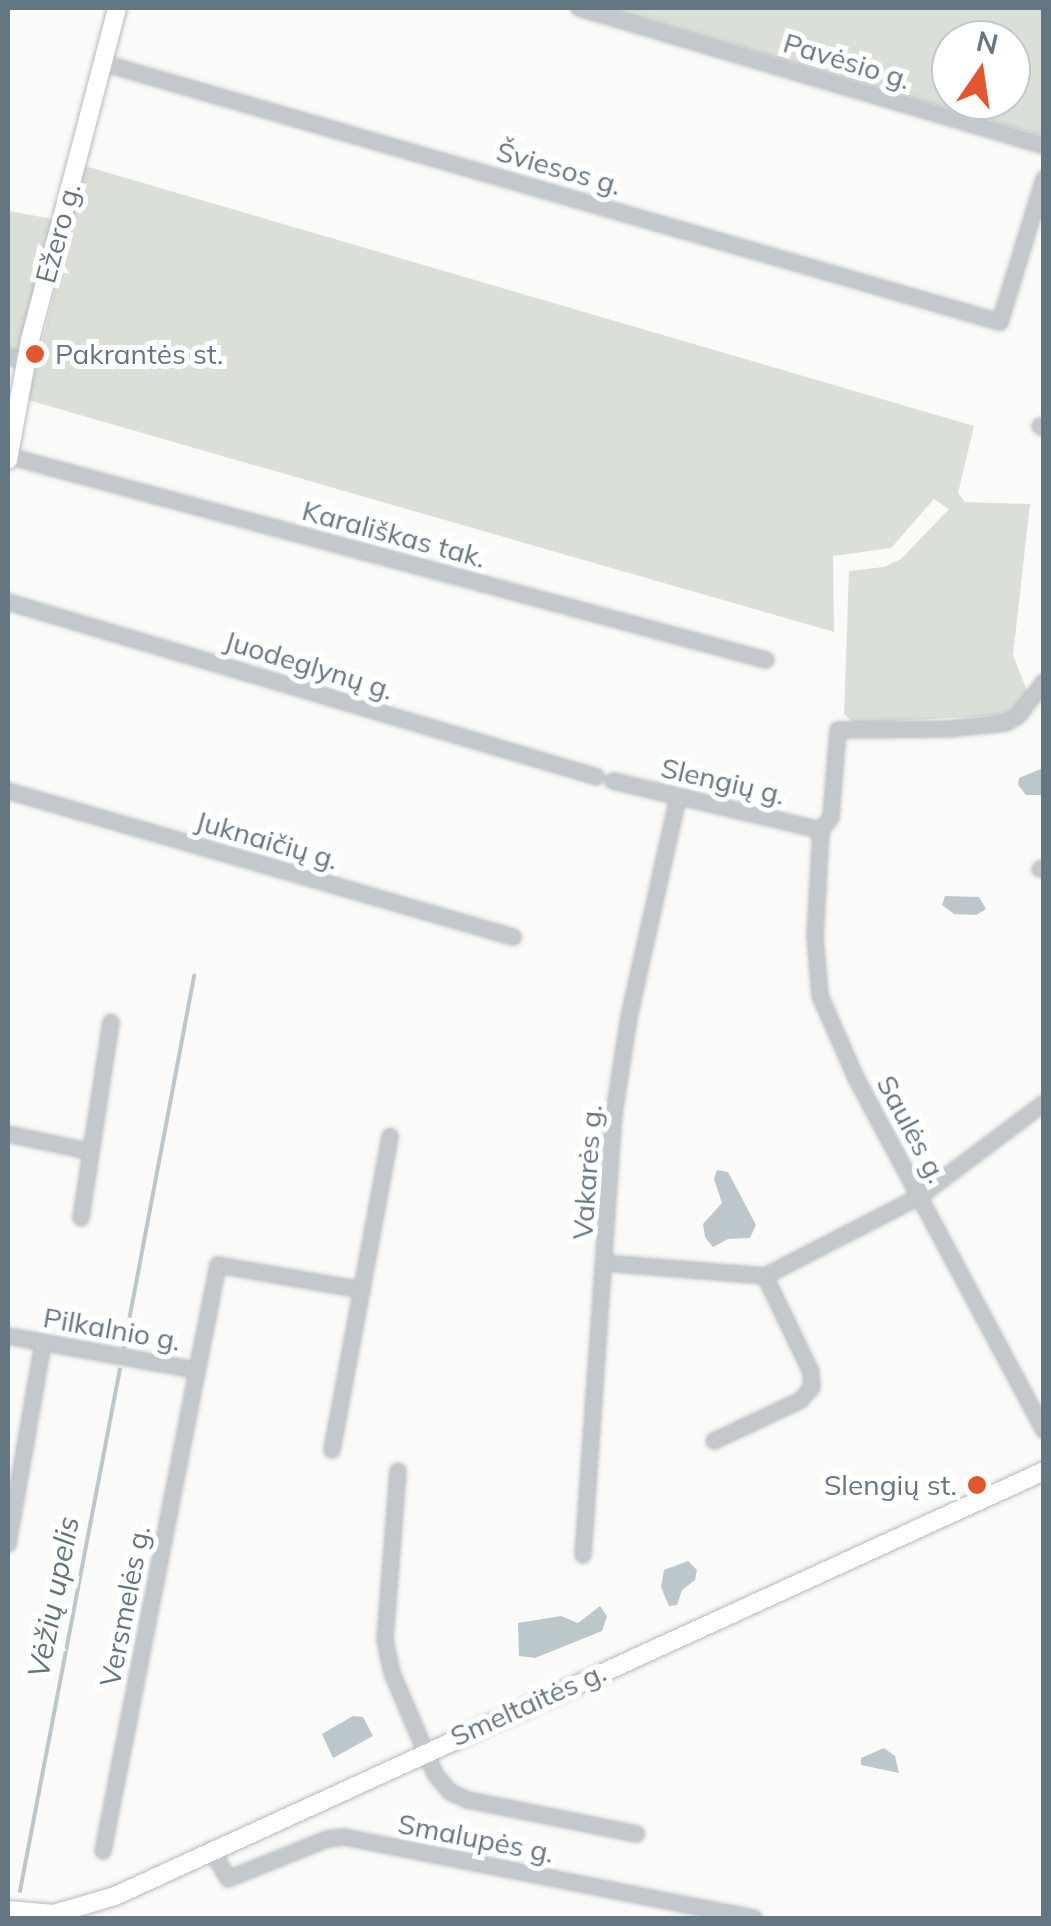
<!DOCTYPE html>
<html>
<head>
<meta charset="utf-8">
<style>
	body { margin:0 }
	#map { position:relative; width:1051px; height:1926px; overflow:hidden; background:#fafaf8; font-family:Mulish,sans-serif }
	div>[style] { position:absolute }
	.green>* { inset:0; background:#dadfd7 }
	.water>* { inset:0; background:#bbc7cb }
	.stream>* { height:4px; margin:-2px; padding:0 2px; transform-origin:2px; border-radius:2px; background:#bbc7cb }
	.roads { filter:drop-shadow(0 0 2px #b5babe) drop-shadow(0 0 2px #b5babe) }
	.minor>* { height:14px; margin:-7px; padding:0 7px; transform-origin:7px; border-radius:7px; background:#c3c8cc }
	.major>* { height:18px; margin:-9px; padding:0 9px; transform-origin:9px; border-radius:9px; background:#fff }
	.dots>* { width:28px; height:28px; translate:-50% -50%; box-sizing:border-box; border:5px solid #fff; border-radius:50% }
	span { translate:-50% -50%; white-space:nowrap; text-align:center; line-height:1.15; -webkit-text-stroke:10px #fff; paint-order:stroke }
	.street-label { font-size:28px; color:#657683 }
	.poi-label { font-size:28px; color:#657683 }
	.left { translate:0 -50%; text-align:left }
	.right { translate:-100% -50%; text-align:right }
	.water-label { font-size:30px; color:#60757c; font-style:italic }
	.frame { position:absolute; inset:0; border:10px solid #657683; pointer-events:none }
	.north { position:absolute; left:931px; top:20px; width:100px; height:100px; box-sizing:border-box; background:#fff; border:2px solid #c1c8cd; border-radius:50%; rotate:13deg; font-size:28px; font-weight:700; line-height:40px; text-align:center; color:#657683 }
	.north::after { content:''; display:block; margin:auto; width:35px; height:45px; background:#e4572e; clip-path:polygon(50% 0,100% 100%,50% 72%,0 100%) }
</style>
</head>
<body>
<div id="map">
	<div class="green">
		<i style="clip-path:polygon(evenodd,607px 8px,1043px 8px,1043px 136px,607px 8px,951px 40px,1011px 40px,1011px 100px,951px 100px,951px 40px)"></i>
		<i style="clip-path:polygon(85px 166px,974px 426px,958px 493px,965px 502px,1030px 504px,1013px 655px,1028px 693px,1014px 711px,1005px 715px,854px 723px,844px 714px,849px 571px,884px 567px,901px 559px,949px 509px,934px 499px,891px 548px,833px 556px,834px 632px,28px 400px)"></i>
		<i style="clip-path:polygon(8px 211px,53px 219px,17px 352px,8px 351px)"></i>
	</div>
	<div class="water">
		<i style="clip-path:polygon(1043px 768px,1043px 795px,1026px 795px,1018px 785px,1019px 778px)"></i>
		<i style="clip-path:polygon(945px 896px,979px 897px,986px 909px,976px 915px,954px 914px,942px 905px)"></i>
		<i style="clip-path:polygon(717px 1170px,728px 1172px,756px 1225px,750px 1238px,728px 1239px,713px 1247px,705px 1237px,703px 1224px,722px 1203px,714px 1179px)"></i>
		<i style="clip-path:polygon(688px 1561px,697px 1570px,695px 1580px,682px 1590px,677px 1605px,669px 1606px,661px 1587px,664px 1570px)"></i>
		<i style="clip-path:polygon(600px 1606px,607px 1616px,602px 1631px,535px 1658px,519px 1656px,518px 1623px,561px 1616px,578px 1623px)"></i>
		<i style="clip-path:polygon(353px 1716px,363px 1717px,373px 1736px,333px 1758px,322px 1734px)"></i>
		<i style="clip-path:polygon(884px 1748px,895px 1756px,899px 1773px,861px 1765px,861px 1758px)"></i>
	</div>
	<div class="stream">
		<i style="left:124px;top:1347px;width:378px;rotate:-79.3deg"></i>
		<i style="left:20px;top:1891px;width:531px;rotate:-79.16deg"></i>
	</div>
	<div class="roads">
		<div class="minor">
			<i style="left:579px;top:8px;width:485px;rotate:16.5deg"></i>
			<i style="left:103px;top:63px;width:934px;rotate:16.11deg"></i>
			<i style="left:1000px;top:322px;width:150px;rotate:-72.9deg"></i>
			<i style="left:8px;top:357px;width:17px;rotate:10deg"></i>
			<i style="left:1040px;top:426px;width:4px;rotate:27deg"></i>
			<i style="left:8px;top:456px;width:785px;rotate:15.06deg"></i>
			<i style="left:8px;top:602px;width:614px;rotate:16.55deg"></i>
			<i style="left:613px;top:781px;width:214px;rotate:13.3deg"></i>
			<i style="left:8px;top:791px;width:526px;rotate:16.13deg"></i>
			<i style="left:821px;top:830px;width:106px;rotate:93.2deg"></i>
			<i style="left:815px;top:936px;width:60px;rotate:85.2deg"></i>
			<i style="left:820px;top:996px;width:94px;rotate:66.2deg"></i>
			<i style="left:858px;top:1082px;width:395px;rotate:61.9deg"></i>
			<i style="left:821px;top:830px;width:16px;rotate:-52deg"></i>
			<i style="left:831px;top:817px;width:87px;rotate:-85.4deg"></i>
			<i style="left:838px;top:730px;width:109px;rotate:-0.5deg"></i>
			<i style="left:947px;top:729px;width:59px;rotate:-5.8deg"></i>
			<i style="left:1006px;top:723px;width:14px;rotate:-30deg"></i>
			<i style="left:1018px;top:716px;width:43px;rotate:-52.6deg"></i>
			<i style="left:1040px;top:869px;width:4px;rotate:-14deg"></i>
			<i style="left:8px;top:1134px;width:82px;rotate:12deg"></i>
			<i style="left:81px;top:1218px;width:198px;rotate:-81.3deg"></i>
			<i style="left:605px;top:1263px;width:161px;rotate:4.6deg"></i>
			<i style="left:765px;top:1276px;width:173px;rotate:-27.2deg"></i>
			<i style="left:919px;top:1197px;width:156px;rotate:-36.9deg"></i>
			<i style="left:8px;top:1336px;width:191px;rotate:10.3deg"></i>
			<i style="left:714px;top:1441px;width:96px;rotate:-25.2deg"></i>
			<i style="left:801px;top:1400px;width:17px;rotate:-50deg"></i>
			<i style="left:812px;top:1387px;width:15px;rotate:-94deg"></i>
			<i style="left:811px;top:1372px;width:106px;rotate:-115.6deg"></i>
			<i style="left:332px;top:1450px;width:319px;rotate:-79.5deg"></i>
			<i style="left:398px;top:1471px;width:169px;rotate:94.4deg"></i>
			<i style="left:385px;top:1640px;width:34px;rotate:78deg"></i>
			<i style="left:392px;top:1673px;width:110px;rotate:66.9deg"></i>
			<i style="left:435px;top:1774px;width:23px;rotate:50deg"></i>
			<i style="left:450px;top:1792px;width:20px;rotate:24deg"></i>
			<i style="left:468px;top:1800px;width:172px;rotate:11.4deg"></i>
			<i style="left:8px;top:1544px;width:204px;rotate:-80.1deg"></i>
			<i style="left:583px;top:1555px;width:442px;rotate:-86deg"></i>
			<i style="left:614px;top:1114px;width:98px;rotate:-81.2deg"></i>
			<i style="left:629px;top:1017px;width:225px;rotate:-77.4deg"></i>
			<i style="left:211px;top:1849px;width:34px;rotate:60deg"></i>
			<i style="left:228px;top:1879px;width:107px;rotate:-22deg"></i>
			<i style="left:327px;top:1839px;width:17px;rotate:-7deg"></i>
			<i style="left:344px;top:1837px;width:418px;rotate:11.2deg"></i>
			<i style="left:103px;top:1851px;width:597px;rotate:-78.9deg"></i>
			<i style="left:218px;top:1265px;width:146px;rotate:9.8deg"></i>
		</div>
		<div class="major">
			<i style="left:8px;top:460px;width:122px;rotate:-79.6deg"></i>
			<i style="left:30px;top:340px;width:343px;rotate:-75.3deg"></i>
			<i style="left:8px;top:1910px;width:46px;rotate:5deg"></i>
			<i style="left:54px;top:1914px;width:64px;rotate:-16.4deg"></i>
			<i style="left:115px;top:1896px;width:1022px;rotate:-24.58deg"></i>
		</div>
	</div>
	<div class="dots">
		<i style="left:35px;top:354px;background:#e4572e"></i>
		<i style="left:977px;top:1485px;background:#e4572e"></i>
	</div>
	<div class="street-label">
		<span style="left:847px;top:61px;rotate:17deg">Pavėsio g.</span>
		<span style="left:559px;top:168px;rotate:16deg">Šviesos g.</span>
		<span style="left:58px;top:233px;rotate:-75deg">Ežero g.</span>
		<span style="left:394px;top:534px;rotate:15deg">Karališkas tak.</span>
		<span style="left:309px;top:665px;rotate:17deg">Juodeglynų g.</span>
		<span style="left:723px;top:781px;rotate:13deg">Slengių g.</span>
		<span style="left:267px;top:840px;rotate:16deg">Juknaičių g.</span>
		<span style="left:912px;top:1129px;rotate:62deg">Saulės g.</span>
		<span style="left:587px;top:1172px;rotate:-86deg">Vakarės g.</span>
		<span style="left:112px;top:1329px;rotate:10deg">Pilkalnio g.</span>
		<span style="left:125px;top:1606px;rotate:-79deg">Versmelės g.</span>
		<span style="left:528px;top:1704px;rotate:-24deg">Smeltaitės g.</span>
		<span style="left:476px;top:1838px;rotate:11deg">Smalupės g.</span>
	</div>
	<div class="poi-label">
		<span class="left" style="left:55px;top:354px">Pakrantės st.</span>
		<span class="right" style="left:957px;top:1485px">Slengių st.</span>
	</div>
	<div class="water-label">
		<span style="left:53px;top:1597px;rotate:-79deg">Vėžių upelis</span>
	</div>
	<div class="frame"></div>
	<div class="north">N</div>
</div>
</body>
</html>
